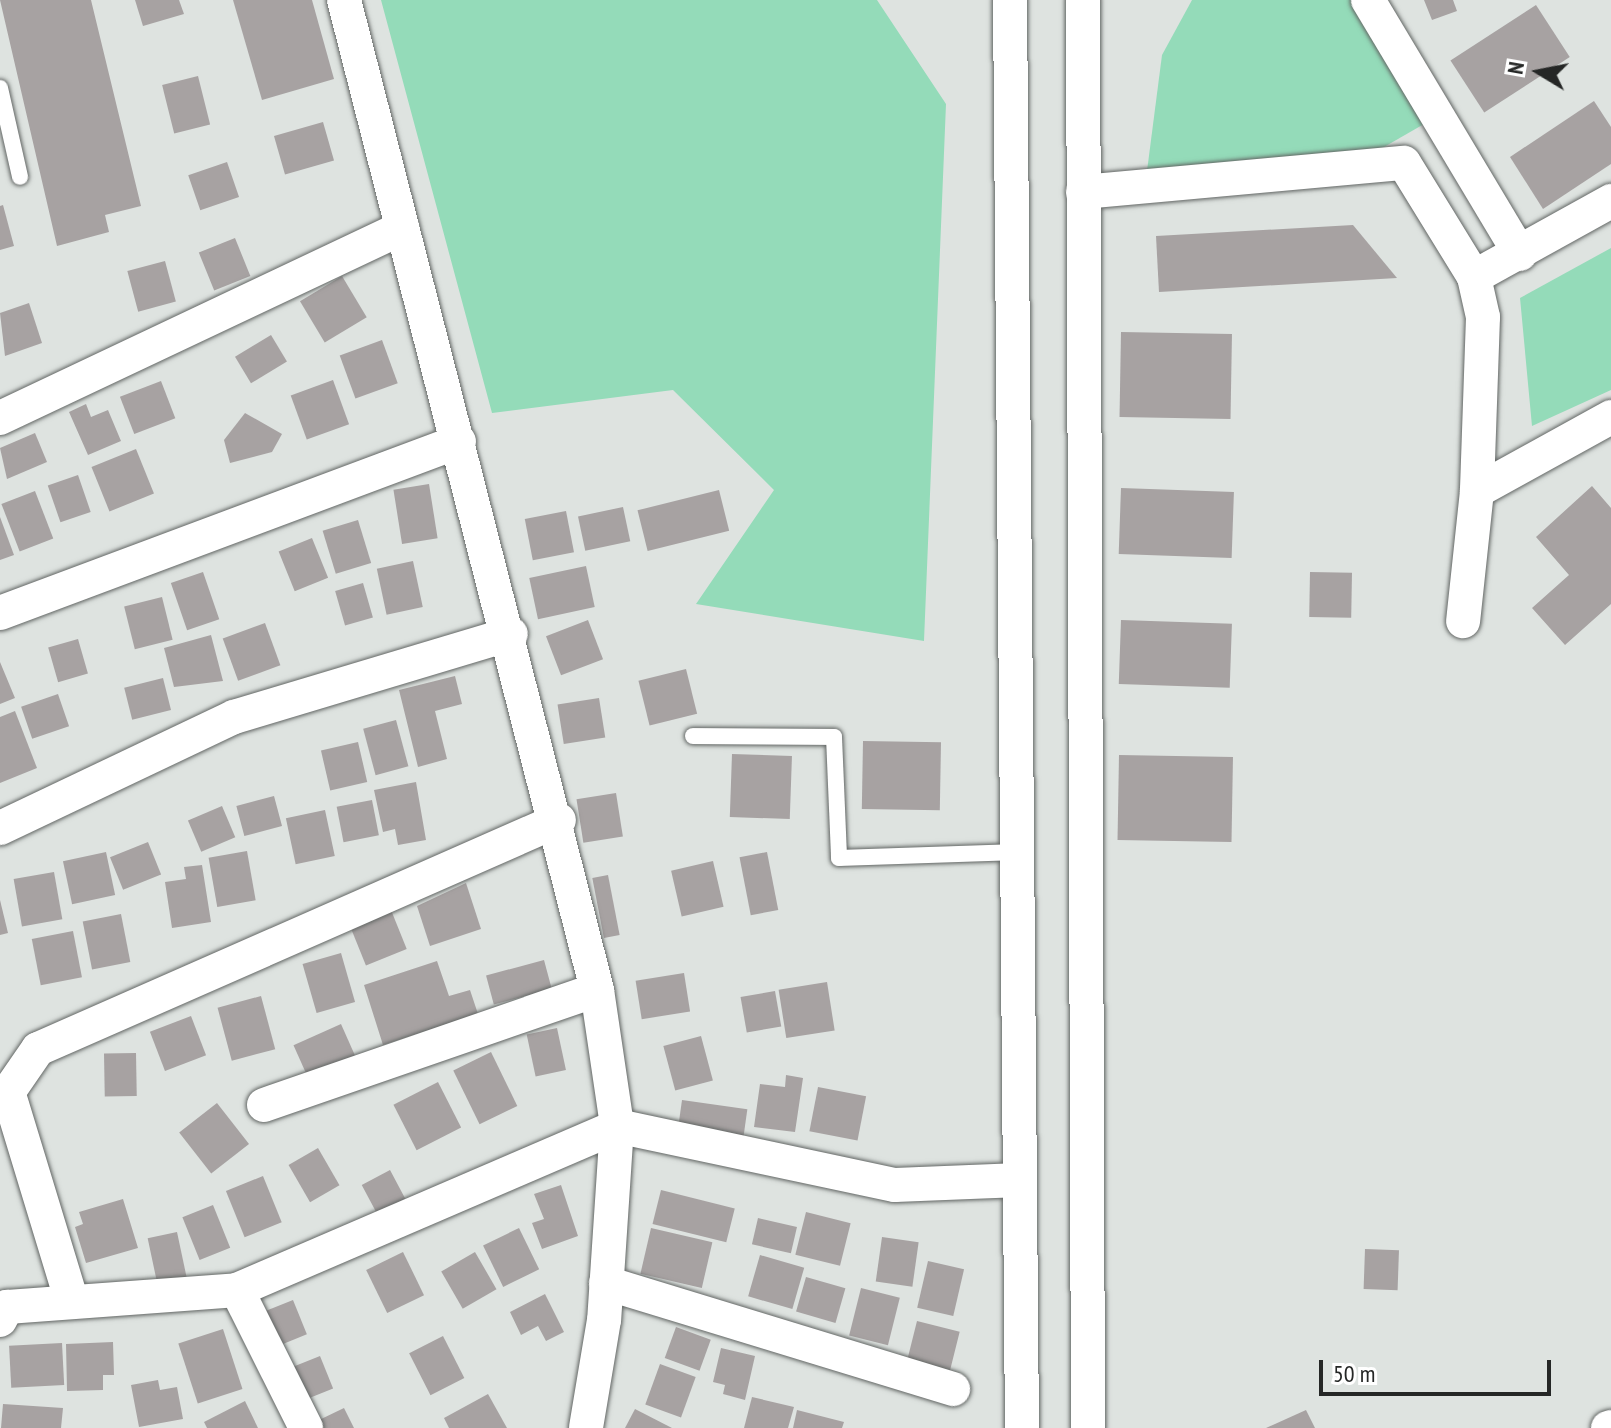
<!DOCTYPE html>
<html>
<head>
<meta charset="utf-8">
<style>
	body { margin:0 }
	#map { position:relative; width:1611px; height:1428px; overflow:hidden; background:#dee3e0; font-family:"PT Sans Narrow",sans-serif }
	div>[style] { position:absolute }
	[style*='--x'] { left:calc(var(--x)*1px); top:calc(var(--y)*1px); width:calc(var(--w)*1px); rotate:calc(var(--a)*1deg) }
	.green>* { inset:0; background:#94dbb9 }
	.building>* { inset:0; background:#a7a2a2; transform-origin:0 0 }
	.roads { filter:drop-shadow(0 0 2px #626664) drop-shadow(0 0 2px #626664) }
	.lane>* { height:16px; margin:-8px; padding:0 8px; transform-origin:8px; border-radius:8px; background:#fff }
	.street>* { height:34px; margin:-17px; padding:0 17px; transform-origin:17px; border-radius:17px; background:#fff }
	span { translate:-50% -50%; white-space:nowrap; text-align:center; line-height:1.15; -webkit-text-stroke:7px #fff; paint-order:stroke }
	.north { position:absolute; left:1499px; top:32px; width:80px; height:80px; -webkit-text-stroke:6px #fff; paint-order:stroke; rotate:280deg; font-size:22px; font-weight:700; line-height:32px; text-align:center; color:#252726 }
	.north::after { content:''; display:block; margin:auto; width:28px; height:36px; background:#252726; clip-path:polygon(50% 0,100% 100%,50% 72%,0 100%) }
	.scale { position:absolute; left:1319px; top:1360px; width:232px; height:36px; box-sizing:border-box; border:4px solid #252726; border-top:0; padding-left:10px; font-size:24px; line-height:28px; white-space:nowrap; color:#252726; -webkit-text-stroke:6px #fff; paint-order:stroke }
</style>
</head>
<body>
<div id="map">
	<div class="green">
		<div style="clip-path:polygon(381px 0,877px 0,946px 104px,924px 641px,696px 604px,774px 490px,673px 390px,492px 413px)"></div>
		<div style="clip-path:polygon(1192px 0,1356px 0,1431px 120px,1358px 162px,1147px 171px,1162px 55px)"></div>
		<div style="clip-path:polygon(1611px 248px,1611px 390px,1532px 426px,1520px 298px)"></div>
	</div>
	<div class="building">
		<div style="clip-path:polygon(0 0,91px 0,141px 206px,105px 215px,109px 232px,57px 246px)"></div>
		<div style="clip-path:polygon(135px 0,179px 0,184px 14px,143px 26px)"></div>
		<div style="clip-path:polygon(233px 0,312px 0,334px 79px,262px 100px)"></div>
		<div style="clip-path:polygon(1424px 0,1453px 0,1457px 11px,1432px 20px)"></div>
		<div style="left:1536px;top:5px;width:62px;height:102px;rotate:57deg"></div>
		<div style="left:198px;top:76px;width:50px;height:37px;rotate:76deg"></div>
		<div style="clip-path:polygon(1594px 101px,1611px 127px,1611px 164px,1543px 209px,1510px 157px)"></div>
		<div style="left:323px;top:122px;width:40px;height:51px;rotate:74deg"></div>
		<div style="left:227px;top:162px;width:37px;height:41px;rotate:71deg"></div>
		<div style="clip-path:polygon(3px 205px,14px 246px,0 250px,0 206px)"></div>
		<div style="clip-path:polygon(1353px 225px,1397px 278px,1159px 292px,1156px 236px)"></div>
		<div style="left:235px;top:238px;width:41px;height:39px;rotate:68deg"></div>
		<div style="left:165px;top:261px;width:42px;height:39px;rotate:75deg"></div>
		<div style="left:342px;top:276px;width:48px;height:49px;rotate:59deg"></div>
		<div style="clip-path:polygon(29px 303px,42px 343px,5px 356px,0 313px)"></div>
		<div style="left:1121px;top:332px;width:111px;height:85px;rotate:1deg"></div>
		<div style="left:271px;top:335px;width:31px;height:42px;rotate:59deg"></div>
		<div style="left:382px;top:340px;width:46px;height:45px;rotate:70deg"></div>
		<div style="left:333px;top:380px;width:47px;height:45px;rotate:70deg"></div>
		<div style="left:161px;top:381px;width:40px;height:44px;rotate:69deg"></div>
		<div style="clip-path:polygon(86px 404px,91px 417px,108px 410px,121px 441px,88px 455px,69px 412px)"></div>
		<div style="clip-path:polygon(245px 413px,282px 434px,272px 452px,230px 463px,224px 440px)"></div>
		<div style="clip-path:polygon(35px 433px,47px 462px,7px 479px,0 448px)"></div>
		<div style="left:136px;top:449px;width:48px;height:48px;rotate:68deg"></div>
		<div style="left:78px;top:475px;width:39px;height:32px;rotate:71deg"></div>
		<div style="left:429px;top:484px;width:55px;height:36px;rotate:81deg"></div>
		<div style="clip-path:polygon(1592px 486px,1611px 508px,1611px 604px,1565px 645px,1532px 608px,1569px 575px,1536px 537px)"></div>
		<div style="left:1121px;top:488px;width:113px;height:66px;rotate:2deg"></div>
		<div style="left:719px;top:490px;width:42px;height:84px;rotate:76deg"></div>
		<div style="left:35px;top:491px;width:51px;height:36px;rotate:69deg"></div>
		<div style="left:623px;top:507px;width:35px;height:46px;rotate:78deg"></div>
		<div style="left:566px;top:511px;width:42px;height:42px;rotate:79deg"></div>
		<div style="clip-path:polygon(0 517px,14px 555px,0 560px)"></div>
		<div style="left:358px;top:520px;width:45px;height:37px;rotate:73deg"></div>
		<div style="left:312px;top:538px;width:43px;height:36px;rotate:68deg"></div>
		<div style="left:413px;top:561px;width:47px;height:37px;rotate:78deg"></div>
		<div style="left:586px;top:566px;width:42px;height:58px;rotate:78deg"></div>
		<div style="left:203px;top:572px;width:50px;height:34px;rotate:71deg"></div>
		<div style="left:1310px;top:572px;width:42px;height:45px;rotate:1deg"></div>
		<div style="left:363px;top:583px;width:36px;height:29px;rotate:74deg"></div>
		<div style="left:162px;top:597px;width:44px;height:39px;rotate:76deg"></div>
		<div style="left:588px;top:620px;width:42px;height:45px;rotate:69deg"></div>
		<div style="left:1121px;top:620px;width:111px;height:64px;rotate:2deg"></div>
		<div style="left:265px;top:623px;width:45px;height:45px;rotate:70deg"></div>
		<div style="clip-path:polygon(211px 635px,223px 681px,174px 687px,164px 648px)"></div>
		<div style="left:78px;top:639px;width:36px;height:31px;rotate:74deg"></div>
		<div style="clip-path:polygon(0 662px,15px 698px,0 704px)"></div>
		<div style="left:686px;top:669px;width:46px;height:49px;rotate:76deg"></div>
		<div style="clip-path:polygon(455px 676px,462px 704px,435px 711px,447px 759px,418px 767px,399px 690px)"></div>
		<div style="left:163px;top:678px;width:33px;height:40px;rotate:76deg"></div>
		<div style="left:58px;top:694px;width:34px;height:39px;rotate:71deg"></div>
		<div style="left:599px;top:698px;width:40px;height:42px;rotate:81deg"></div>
		<div style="clip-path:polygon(15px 711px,37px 768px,0 783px,0 717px)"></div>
		<div style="left:396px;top:720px;width:48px;height:34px;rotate:75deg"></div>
		<div style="left:863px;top:741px;width:78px;height:68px;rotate:1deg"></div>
		<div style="left:358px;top:742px;width:41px;height:38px;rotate:77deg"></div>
		<div style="left:732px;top:754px;width:60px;height:63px;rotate:2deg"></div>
		<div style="left:1119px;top:755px;width:114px;height:85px;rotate:1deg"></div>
		<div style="clip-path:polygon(416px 782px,426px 840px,398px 845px,395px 829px,383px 832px,374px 790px)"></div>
		<div style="left:616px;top:793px;width:44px;height:40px;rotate:81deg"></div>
		<div style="left:274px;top:796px;width:31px;height:39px;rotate:75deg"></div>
		<div style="left:372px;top:800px;width:36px;height:36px;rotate:79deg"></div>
		<div style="left:222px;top:806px;width:34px;height:37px;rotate:67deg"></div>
		<div style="left:325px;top:810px;width:47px;height:40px;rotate:78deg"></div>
		<div style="left:148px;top:842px;width:35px;height:41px;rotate:68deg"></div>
		<div style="left:247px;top:851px;width:50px;height:39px;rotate:80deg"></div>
		<div style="left:106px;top:852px;width:44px;height:44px;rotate:78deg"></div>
		<div style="left:767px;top:852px;width:59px;height:28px;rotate:79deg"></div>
		<div style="left:713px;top:861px;width:47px;height:43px;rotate:77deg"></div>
		<div style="clip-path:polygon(202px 865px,211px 922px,172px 928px,165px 882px,186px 879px,184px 867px)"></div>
		<div style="left:54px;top:872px;width:48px;height:41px;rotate:80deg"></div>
		<div style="left:608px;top:875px;width:61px;height:16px;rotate:79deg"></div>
		<div style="clip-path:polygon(466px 883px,481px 929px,430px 946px,417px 906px)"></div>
		<div style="clip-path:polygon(0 900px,8px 933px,0 935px)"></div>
		<div style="left:391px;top:910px;width:42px;height:44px;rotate:68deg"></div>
		<div style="left:121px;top:914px;width:49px;height:39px;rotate:79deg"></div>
		<div style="left:73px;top:931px;width:47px;height:42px;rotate:79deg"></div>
		<div style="left:341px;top:953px;width:51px;height:40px;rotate:74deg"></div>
		<div style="left:544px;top:960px;width:30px;height:60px;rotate:75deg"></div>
		<div style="clip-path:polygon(437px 961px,449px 996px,470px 990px,478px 1014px,383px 1045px,364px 985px)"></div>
		<div style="left:684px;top:973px;width:39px;height:49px;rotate:81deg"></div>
		<div style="left:827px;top:982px;width:49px;height:49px;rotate:81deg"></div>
		<div style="left:775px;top:991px;width:36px;height:35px;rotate:80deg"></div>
		<div style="left:261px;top:996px;width:55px;height:45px;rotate:75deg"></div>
		<div style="left:191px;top:1016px;width:42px;height:44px;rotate:69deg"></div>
		<div style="left:341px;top:1024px;width:36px;height:52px;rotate:66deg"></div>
		<div style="left:557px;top:1028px;width:43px;height:31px;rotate:78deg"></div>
		<div style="left:701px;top:1036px;width:46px;height:39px;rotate:75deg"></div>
		<div style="left:491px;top:1052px;width:60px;height:42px;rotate:64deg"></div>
		<div style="left:136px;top:1053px;width:43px;height:32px;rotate:89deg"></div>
		<div style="clip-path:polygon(786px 1075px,803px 1078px,795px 1132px,754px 1127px,760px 1084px,785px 1087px)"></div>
		<div style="left:438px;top:1082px;width:51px;height:50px;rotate:63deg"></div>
		<div style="left:818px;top:1087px;width:49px;height:45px;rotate:11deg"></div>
		<div style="left:682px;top:1100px;width:66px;height:36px;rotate:8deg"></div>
		<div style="left:217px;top:1103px;width:52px;height:48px;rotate:52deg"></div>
		<div style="left:318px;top:1148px;width:43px;height:34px;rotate:60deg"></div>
		<div style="left:390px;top:1170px;width:34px;height:32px;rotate:62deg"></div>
		<div style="left:263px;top:1176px;width:50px;height:40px;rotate:68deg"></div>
		<div style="clip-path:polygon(561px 1185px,578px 1236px,542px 1249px,532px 1223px,544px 1219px,534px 1194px)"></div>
		<div style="left:661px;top:1190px;width:76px;height:35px;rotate:14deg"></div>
		<div style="clip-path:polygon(123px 1199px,138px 1248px,86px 1263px,75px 1227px,83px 1224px,79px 1212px)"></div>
		<div style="left:213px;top:1205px;width:46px;height:33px;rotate:68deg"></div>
		<div style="left:806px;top:1212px;width:46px;height:44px;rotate:14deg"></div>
		<div style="left:758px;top:1218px;width:40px;height:27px;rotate:13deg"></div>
		<div style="left:519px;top:1228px;width:46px;height:40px;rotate:64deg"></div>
		<div style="left:651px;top:1228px;width:63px;height:47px;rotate:13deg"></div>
		<div style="left:177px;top:1232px;width:49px;height:30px;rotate:78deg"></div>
		<div style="left:882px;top:1237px;width:37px;height:45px;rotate:8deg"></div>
		<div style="left:1365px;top:1249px;width:34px;height:40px;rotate:2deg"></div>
		<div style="left:403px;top:1252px;width:48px;height:41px;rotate:64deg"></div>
		<div style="left:475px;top:1252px;width:43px;height:39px;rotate:60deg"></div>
		<div style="left:760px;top:1255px;width:46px;height:43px;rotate:16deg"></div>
		<div style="left:928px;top:1261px;width:37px;height:48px;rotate:13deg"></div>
		<div style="left:806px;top:1277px;width:41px;height:36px;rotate:16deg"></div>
		<div style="left:861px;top:1288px;width:40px;height:49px;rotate:14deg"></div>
		<div style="clip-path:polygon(545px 1294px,564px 1332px,546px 1341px,538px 1326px,521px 1335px,510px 1312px)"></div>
		<div style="left:293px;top:1300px;width:37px;height:33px;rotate:68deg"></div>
		<div style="left:917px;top:1321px;width:44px;height:44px;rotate:14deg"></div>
		<div style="left:676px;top:1327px;width:37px;height:33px;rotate:20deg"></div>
		<div style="left:223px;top:1329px;width:63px;height:47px;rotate:72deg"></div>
		<div style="left:443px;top:1336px;width:47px;height:38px;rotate:63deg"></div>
		<div style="clip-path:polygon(113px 1342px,114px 1375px,103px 1375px,103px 1390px,67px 1391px,66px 1344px)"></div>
		<div style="left:62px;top:1343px;width:42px;height:53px;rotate:87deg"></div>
		<div style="clip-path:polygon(721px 1348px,755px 1356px,745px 1400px,723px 1394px,725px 1385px,713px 1382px)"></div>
		<div style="left:320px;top:1356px;width:35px;height:31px;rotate:68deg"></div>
		<div style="left:660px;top:1364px;width:38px;height:43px;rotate:20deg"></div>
		<div style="clip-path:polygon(158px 1380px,160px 1390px,177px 1387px,183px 1419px,139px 1427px,131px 1385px)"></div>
		<div style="clip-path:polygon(488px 1394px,507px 1428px,449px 1428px,444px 1418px)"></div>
		<div style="clip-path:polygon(752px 1397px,794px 1407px,788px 1428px,744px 1428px)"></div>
		<div style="clip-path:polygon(245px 1401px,258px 1428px,207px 1428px,204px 1422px)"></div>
		<div style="clip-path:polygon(3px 1404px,63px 1408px,61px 1428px,1px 1428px)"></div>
		<div style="clip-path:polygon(344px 1408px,354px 1428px,320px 1428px,317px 1421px)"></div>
		<div style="clip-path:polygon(635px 1409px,672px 1428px,625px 1428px)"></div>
		<div style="clip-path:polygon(797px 1410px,844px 1422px,842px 1428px,793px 1428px)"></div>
		<div style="clip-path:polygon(1306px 1410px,1315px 1428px,1266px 1428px)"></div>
	</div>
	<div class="roads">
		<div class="lane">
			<div style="--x:0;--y:88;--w:91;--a:77.3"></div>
			<div style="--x:693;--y:736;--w:141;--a:0.4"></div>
			<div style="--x:834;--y:737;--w:121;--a:87.6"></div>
			<div style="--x:839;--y:858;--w:179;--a:-1.9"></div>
		</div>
		<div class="street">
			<div style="--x:344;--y:0;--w:1022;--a:75.66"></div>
			<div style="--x:597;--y:990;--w:137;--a:81.6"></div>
			<div style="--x:617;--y:1126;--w:194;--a:93.8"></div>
			<div style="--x:604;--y:1320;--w:109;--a:99.5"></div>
			<div style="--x:1010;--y:0;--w:1428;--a:89.52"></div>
			<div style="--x:1083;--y:0;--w:1428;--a:89.8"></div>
			<div style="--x:1368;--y:0;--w:296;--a:59.1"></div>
			<div style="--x:1083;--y:192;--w:322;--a:-5.2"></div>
			<div style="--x:1404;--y:163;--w:134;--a:58.4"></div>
			<div style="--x:1474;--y:277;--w:41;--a:77.3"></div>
			<div style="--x:1483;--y:317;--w:174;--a:92"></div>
			<div style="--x:1477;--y:491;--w:131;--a:96.1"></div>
			<div style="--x:1474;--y:277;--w:157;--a:-29"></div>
			<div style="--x:0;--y:418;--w:445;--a:-25.3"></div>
			<div style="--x:1477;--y:491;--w:153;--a:-28.9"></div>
			<div style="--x:0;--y:613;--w:490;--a:-20.5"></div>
			<div style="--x:0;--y:828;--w:259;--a:-25.4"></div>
			<div style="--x:234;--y:717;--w:289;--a:-16.7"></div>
			<div style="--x:10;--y:1098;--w:213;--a:73.1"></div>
			<div style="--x:0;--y:1104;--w:67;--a:-55.4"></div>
			<div style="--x:38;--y:1049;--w:569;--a:-23.73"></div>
			<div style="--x:264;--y:1105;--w:352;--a:-19.1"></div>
			<div style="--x:606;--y:1283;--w:363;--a:17"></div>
			<div style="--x:237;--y:1290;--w:154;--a:63.4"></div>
			<div style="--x:0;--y:1320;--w:15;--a:-62"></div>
			<div style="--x:7;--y:1307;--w:231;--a:-4.2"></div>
			<div style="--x:237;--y:1290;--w:414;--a:-23.3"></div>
			<div style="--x:617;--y:1126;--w:284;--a:12"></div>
			<div style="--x:895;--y:1185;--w:125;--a:-2.3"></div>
			<div style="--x:1608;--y:1428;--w:3;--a:-18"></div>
		</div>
	</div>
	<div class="north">N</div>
	<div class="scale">50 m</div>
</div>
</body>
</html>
